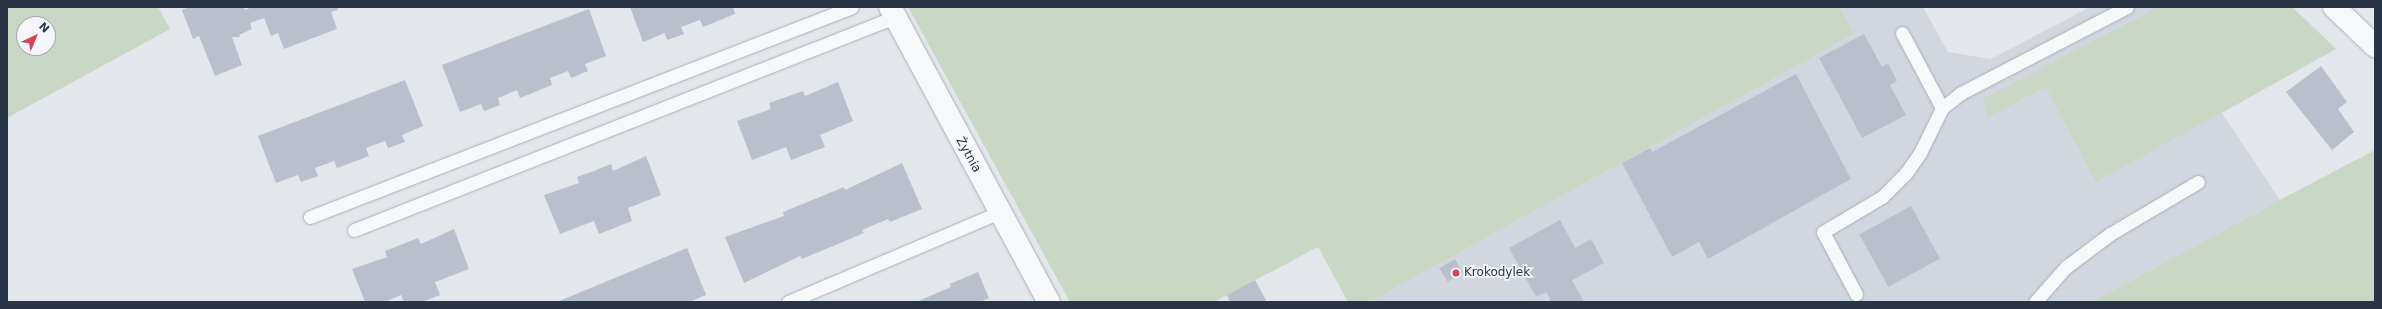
<!DOCTYPE html>
<html>
<head>
<meta charset="utf-8">
<style>
	body { margin:0 }
	#map { position:relative; width:2382px; height:309px; overflow:hidden; background:#e3e7ec; font-family:"DejaVu Sans",sans-serif }
	div>[style] { position:absolute }
	[style*='--x'] { left:calc(var(--x)*1px); top:calc(var(--y)*1px); width:calc(var(--w)*1px); rotate:calc(var(--a)*1deg) }
	.built>* { inset:0; background:#d1d6df }
	.green>* { inset:0; background:#c9d7c4 }
	.building>* { inset:0; background:#bac0cb; transform-origin:0 0 }
	.roads { filter:drop-shadow(0 0 1px #a7aeb7) drop-shadow(0 0 1px #a7aeb7) }
	.service>* { height:13px; margin:-6.5px; padding:0 6.5px; transform-origin:6.5px; border-radius:6.5px; background:#f7f8fa }
	.minor>* { height:22px; margin:-11px; padding:0 11px; transform-origin:11px; border-radius:11px; background:#f7f8fa }
	.dots>* { width:11px; height:11px; translate:-50% -50%; box-sizing:border-box; border:2px solid #f4f6f9; border-radius:50% }
	span { translate:-50% -50%; white-space:nowrap; text-align:center; line-height:1.15; -webkit-text-stroke:3.5px #f4f6f9; paint-order:stroke }
	.street-label { font-size:12px; color:#293446 }
	.poi-label { font-size:12px; color:#293446 }
	.left { translate:0 -50%; text-align:left }
	.frame { position:absolute; inset:0; border:8px solid #293446; pointer-events:none }
	.north { position:absolute; left:16px; top:16px; width:40px; height:40px; box-sizing:border-box; background:#f4f6f9; border:1px solid #a3a8b1; border-radius:50%; rotate:44deg; font-size:11px; font-weight:700; line-height:16px; text-align:center; color:#293446 }
	.north::after { content:''; display:block; margin:auto; width:14px; height:18px; background:#d94157; clip-path:polygon(50% 0,100% 100%,50% 72%,0 100%) }
</style>
</head>
<body>
<div id="map">
	<div class="built">
		<div style="clip-path:polygon(1840px 7px,1923px 7px,1948px 52px,1991px 59px,2090px 7px,2292px 7px,2336px 49px,2222px 113px,2280px 200px,2092px 302px,1370px 302px,1854px 34px)"></div>
	</div>
	<div class="green">
		<div style="clip-path:polygon(evenodd,7px 7px,158px 7px,170px 29px,7px 118px,7px 7px,24px 24px,48px 24px,48px 48px,24px 48px,24px 24px)"></div>
		<div style="clip-path:polygon(908px 7px,1840px 7px,1854px 34px,1370px 302px,1348px 302px,1318px 247px,1214px 302px,1070px 302px)"></div>
		<div style="clip-path:polygon(2159px 7px,2292px 7px,2336px 49px,2096px 182px,2046px 87px,1988px 117px,1983px 99px)"></div>
		<div style="clip-path:polygon(2375px 150px,2375px 302px,2092px 302px,2280px 200px)"></div>
	</div>
	<div class="building">
		<div style="clip-path:polygon(189px 7px,244px 7px,245px 10px,252px 7px,337px 7px,338px 10px,331px 12px,337px 29px,284px 49px,278px 33px,271px 36px,264px 18px,250px 23px,252px 29px,239px 35px,240px 37px,232px 37px,242px 65px,215px 76px,199px 36px,193px 39px,182px 10px)"></div>
		<div style="clip-path:polygon(630px 7px,733px 7px,735px 14px,703px 27px,700px 20px,681px 27px,684px 34px,667px 40px,665px 33px,643px 42px)"></div>
		<div style="clip-path:polygon(589px 9px,606px 56px,585px 64px,588px 71px,571px 78px,568px 71px,550px 78px,552px 85px,520px 98px,517px 90px,498px 98px,500px 105px,484px 111px,481px 104px,460px 112px,442px 65px)"></div>
		<div style="clip-path:polygon(1864px 34px,1882px 67px,1888px 63px,1897px 81px,1890px 85px,1906px 115px,1862px 138px,1819px 58px)"></div>
		<div style="clip-path:polygon(2321px 66px,2347px 102px,2338px 109px,2354px 132px,2332px 150px,2286px 92px)"></div>
		<div style="clip-path:polygon(1796px 74px,1851px 179px,1708px 259px,1699px 242px,1672px 257px,1622px 163px,1650px 148px,1652px 152px)"></div>
		<div style="clip-path:polygon(405px 80px,423px 126px,402px 135px,405px 142px,388px 148px,385px 141px,366px 148px,369px 156px,337px 168px,334px 161px,315px 168px,318px 176px,301px 182px,298px 175px,276px 183px,258px 136px)"></div>
		<div style="clip-path:polygon(838px 82px,853px 121px,820px 135px,825px 147px,791px 160px,786px 147px,752px 160px,737px 121px,771px 109px,769px 103px,803px 91px,805px 96px)"></div>
		<div style="clip-path:polygon(646px 156px,661px 195px,628px 208px,632px 221px,599px 234px,594px 221px,560px 234px,544px 195px,579px 183px,577px 177px,594px 171px,611px 164px,613px 171px)"></div>
		<div style="clip-path:polygon(902px 163px,922px 209px,890px 222px,888px 219px,862px 230px,864px 233px,802px 259px,800px 256px,744px 283px,725px 237px,784px 216px,783px 212px,844px 187px,845px 190px)"></div>
		<div style="left:1911px;top:206px;width:60px;height:59px;rotate:61deg"></div>
		<div style="clip-path:polygon(1560px 220px,1575px 248px,1591px 239px,1604px 263px,1572px 280px,1584px 302px,1549px 302px,1550px 298px,1546px 292px,1536px 297px,1509px 248px)"></div>
		<div style="clip-path:polygon(454px 229px,469px 269px,435px 282px,440px 295px,422px 302px,404px 302px,401px 295px,384px 302px,365px 302px,352px 269px,387px 257px,385px 251px,418px 238px,421px 244px)"></div>
		<div style="clip-path:polygon(687px 248px,706px 295px,689px 302px,557px 302px)"></div>
		<div style="left:1455px;top:259px;width:16px;height:18px;rotate:60deg"></div>
		<div style="clip-path:polygon(978px 272px,989px 298px,980px 302px,916px 302px,951px 287px,950px 284px)"></div>
		<div style="clip-path:polygon(1255px 280px,1267px 302px,1230px 302px,1227px 295px)"></div>
	</div>
	<div class="roads">
		<div class="service">
			<div style="--x:1902;--y:33;--w:85;--a:61.9"></div>
			<div style="--x:310;--y:217;--w:581;--a:-21.18"></div>
			<div style="--x:354;--y:230;--w:581;--a:-21.49"></div>
			<div style="--x:1856;--y:294;--w:70;--a:-118"></div>
			<div style="--x:1823;--y:232;--w:69;--a:-30.7"></div>
			<div style="--x:1882;--y:197;--w:34;--a:-45"></div>
			<div style="--x:1906;--y:173;--w:24;--a:-55"></div>
			<div style="--x:1920;--y:153;--w:50;--a:-63.9"></div>
			<div style="--x:1942;--y:108;--w:24;--a:-38"></div>
			<div style="--x:1961;--y:93;--w:187;--a:-27.4"></div>
			<div style="--x:788;--y:302;--w:230;--a:-23"></div>
			<div style="--x:2035;--y:302;--w:47;--a:-48.5"></div>
			<div style="--x:2066;--y:267;--w:55;--a:-36.9"></div>
			<div style="--x:2110;--y:234;--w:102;--a:-30.6"></div>
		</div>
		<div class="minor">
			<div style="--x:890;--y:7;--w:335;--a:61.7"></div>
			<div style="--x:2334;--y:7;--w:57;--a:43.6"></div>
		</div>
	</div>
	<div class="dots">
		<div style="left:1456px;top:273px;background:#d94157"></div>
	</div>
	<div class="street-label">
		<span style="left:968px;top:155px;rotate:61deg">Żytnia</span>
	</div>
	<div class="poi-label">
		<span class="left" style="left:1464px;top:273px">Krokodylek</span>
	</div>
	<div class="frame"></div>
	<div class="north">N</div>
</div>
</body>
</html>
